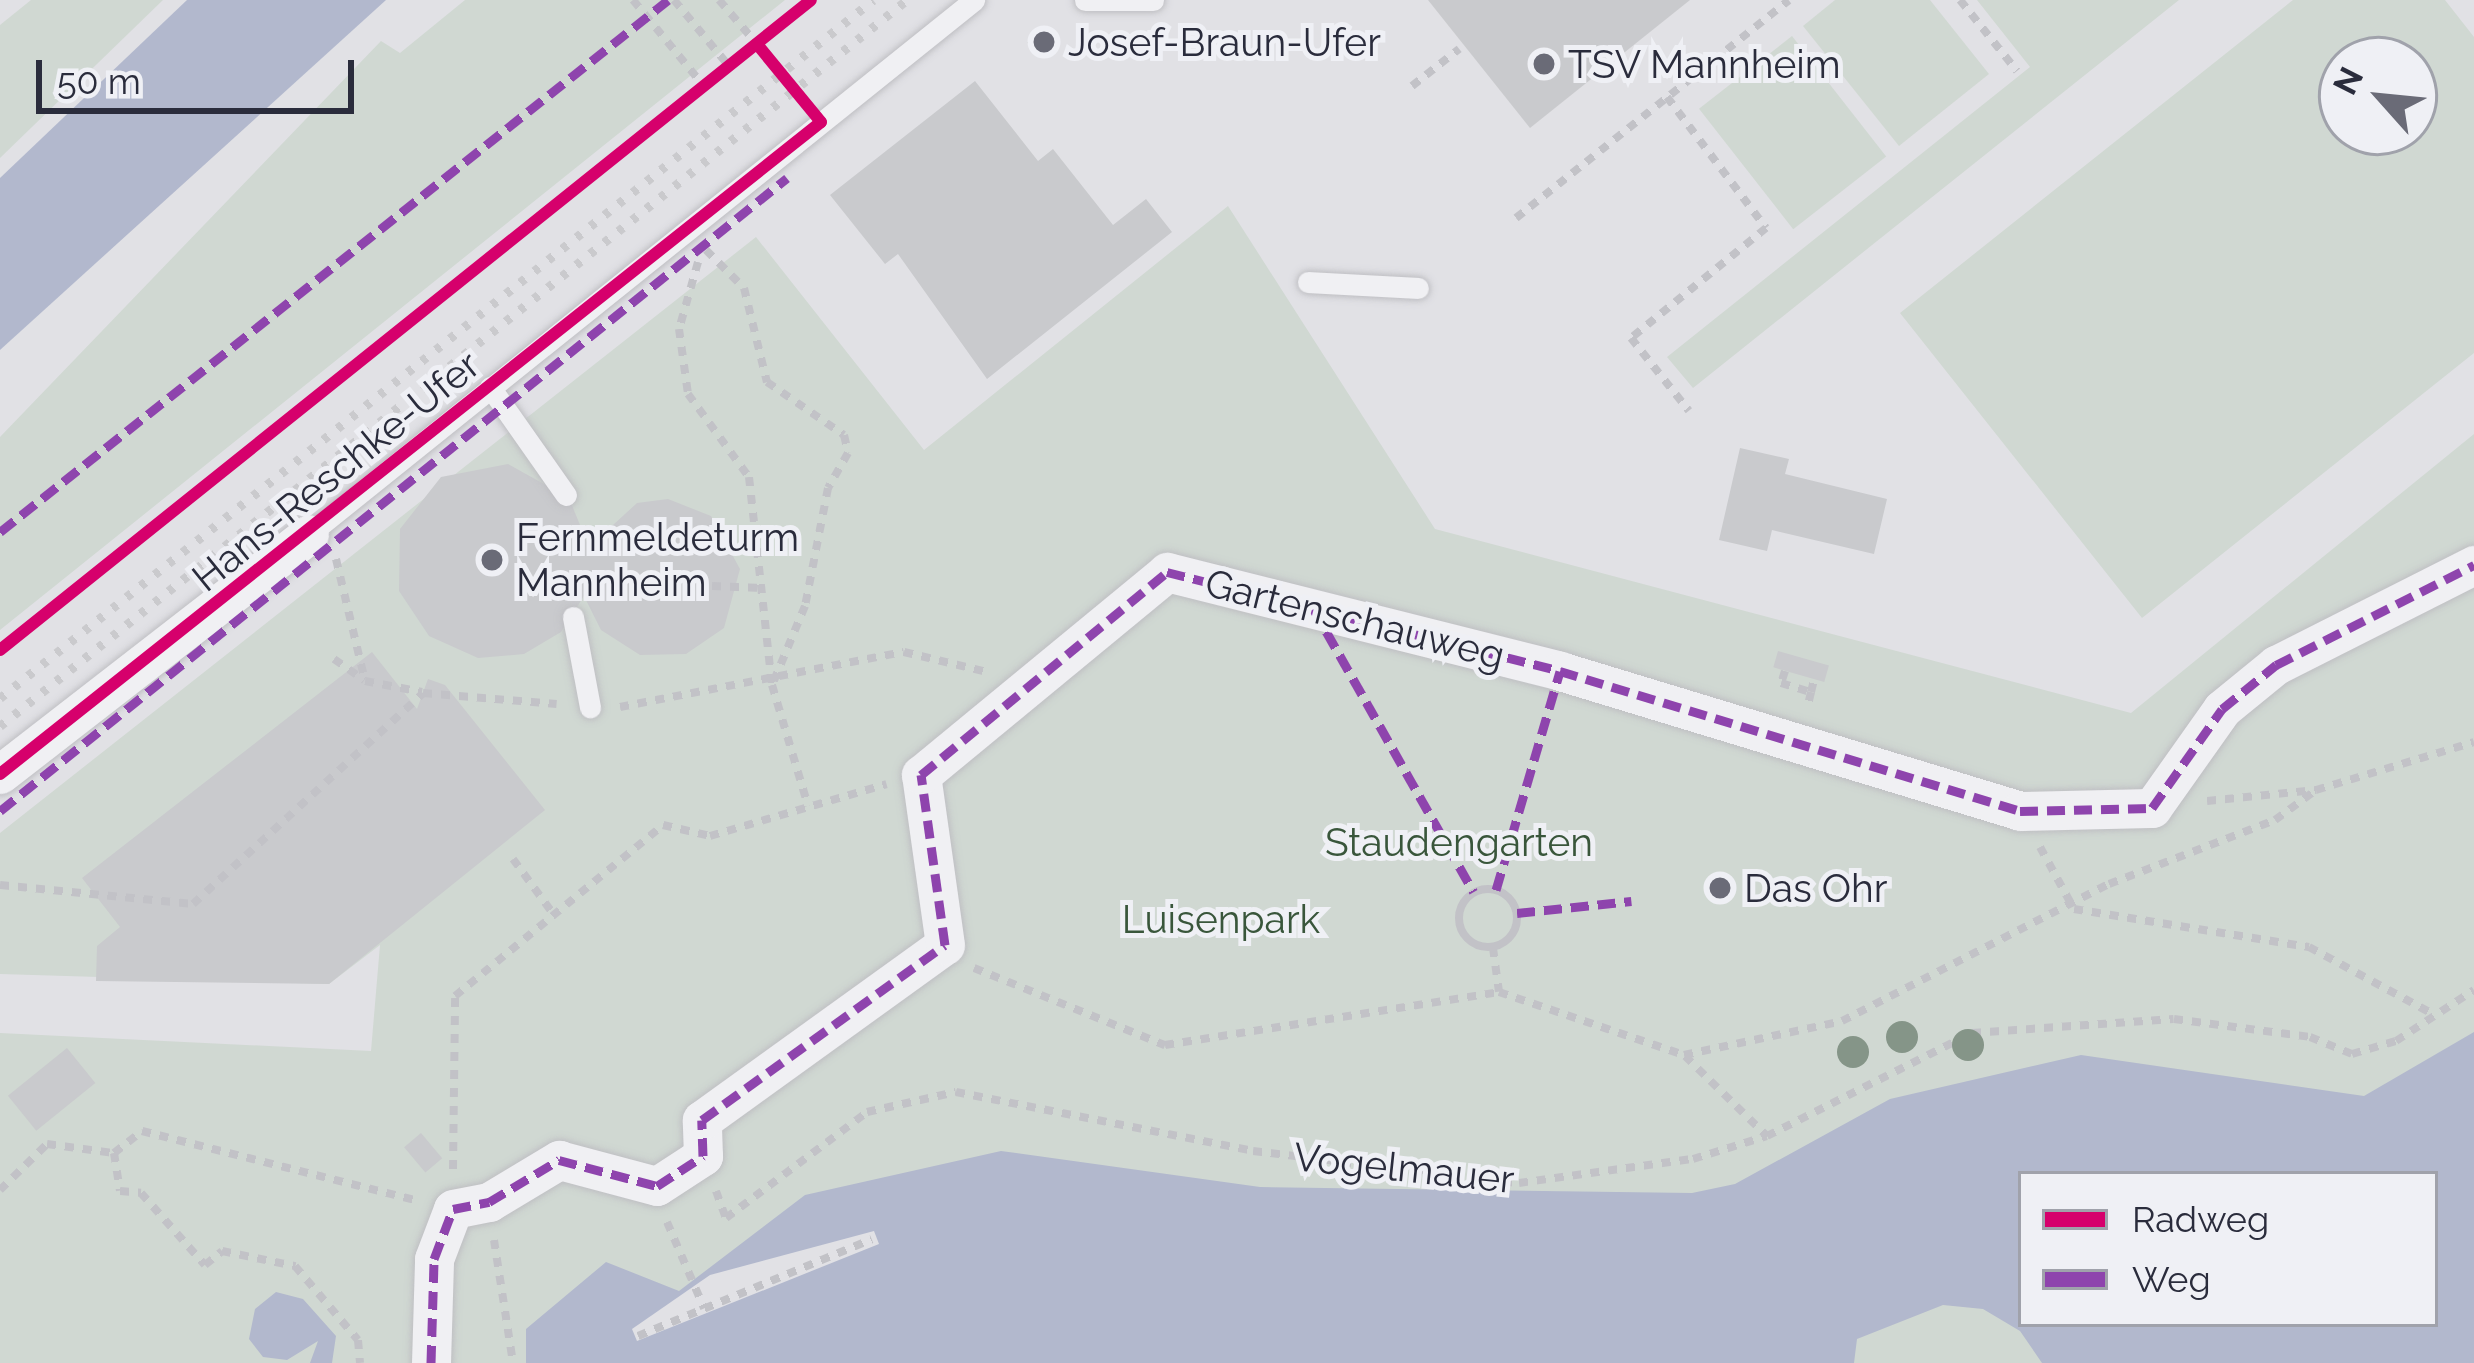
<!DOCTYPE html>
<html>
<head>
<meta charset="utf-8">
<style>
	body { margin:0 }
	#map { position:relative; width:2474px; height:1363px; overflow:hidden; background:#e1e1e5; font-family:Raleway,sans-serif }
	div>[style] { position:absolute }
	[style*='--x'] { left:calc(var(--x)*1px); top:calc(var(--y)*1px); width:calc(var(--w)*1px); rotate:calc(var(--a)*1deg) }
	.green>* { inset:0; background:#d0d8d2; transform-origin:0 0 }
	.water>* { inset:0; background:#b2b8cd }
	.pier>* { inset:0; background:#e1e1e5 }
	.building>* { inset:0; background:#c9cacd; transform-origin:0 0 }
	.path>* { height:8px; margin-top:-4px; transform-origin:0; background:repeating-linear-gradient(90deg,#c2c2c7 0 9px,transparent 0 18px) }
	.path>.ring { margin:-4px; padding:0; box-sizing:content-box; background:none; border:8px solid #c2c2c7; border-radius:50% }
	.roads { filter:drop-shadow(0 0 3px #bfbfc3) drop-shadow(0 0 3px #bfbfc3) }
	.lane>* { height:21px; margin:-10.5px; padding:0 10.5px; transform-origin:10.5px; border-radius:10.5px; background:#f0f0f3 }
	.street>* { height:39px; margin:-19.5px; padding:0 19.5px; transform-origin:19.5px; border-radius:19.5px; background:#f0f0f3 }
	.rail>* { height:9px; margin-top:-4.5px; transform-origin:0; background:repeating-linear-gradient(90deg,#cacacd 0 6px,transparent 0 18px) }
	.quiet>* { height:9px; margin-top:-4.5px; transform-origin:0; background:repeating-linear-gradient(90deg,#8e44ad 0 18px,transparent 0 27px) }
	.cycleway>* { height:12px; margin:-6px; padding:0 6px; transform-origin:6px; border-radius:6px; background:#d6006c }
	.trees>* { width:32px; height:32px; margin:-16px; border-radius:50%; background:#859588 }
	.dots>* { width:33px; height:33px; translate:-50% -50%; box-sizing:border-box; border:6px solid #eff0f5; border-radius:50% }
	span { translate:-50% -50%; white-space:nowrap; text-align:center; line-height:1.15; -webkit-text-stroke:10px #eff0f5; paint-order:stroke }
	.poi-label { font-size:39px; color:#2a2c3c }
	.left { translate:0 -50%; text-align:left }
	.street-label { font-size:39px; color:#2a2c3c }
	.park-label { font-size:39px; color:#39563b }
	.legend { position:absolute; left:2018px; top:1171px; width:420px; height:156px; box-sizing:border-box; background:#eff0f5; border:3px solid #a0a2ab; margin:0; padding:15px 21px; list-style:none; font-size:36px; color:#2a2c3c }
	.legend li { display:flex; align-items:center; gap:24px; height:60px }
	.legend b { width:60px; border:3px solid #a0a2ab }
	.north { position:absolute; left:2318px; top:36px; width:120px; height:120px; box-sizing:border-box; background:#eff0f5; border:3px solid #a0a2ab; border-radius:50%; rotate:297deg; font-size:33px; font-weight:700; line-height:48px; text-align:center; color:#2a2c3c }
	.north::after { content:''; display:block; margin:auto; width:42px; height:54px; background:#6a6b77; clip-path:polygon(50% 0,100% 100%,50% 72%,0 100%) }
	.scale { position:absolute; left:36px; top:60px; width:318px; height:54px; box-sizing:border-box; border:6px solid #2a2c3c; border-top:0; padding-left:15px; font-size:36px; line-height:42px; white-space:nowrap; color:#2a2c3c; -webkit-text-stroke:9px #eff0f5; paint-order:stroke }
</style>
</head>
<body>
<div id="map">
	<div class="green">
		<div style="clip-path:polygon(31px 0,163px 0,0 158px,0 25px)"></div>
		<div style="clip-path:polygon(465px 0,785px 0,0 630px,0 437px,381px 41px,400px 53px)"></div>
		<div style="clip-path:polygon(1835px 0,1930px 0,1989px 74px,1899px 146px,1803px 26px)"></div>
		<div style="clip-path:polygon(1977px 0,2179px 0,1693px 388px,1667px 357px,2030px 67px)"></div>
		<div style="clip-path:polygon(evenodd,2293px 0,2445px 0,2474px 37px,2474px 353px,2142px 618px,1900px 313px,2293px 0,2342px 60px,2414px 60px,2414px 132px,2342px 132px,2342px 60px)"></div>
		<div style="left:1792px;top:36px;width:153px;height:118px;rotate:52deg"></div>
		<div style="clip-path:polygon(evenodd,1228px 206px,1435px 529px,2131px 713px,2474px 434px,2474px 1363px,0 1363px,0 1033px,371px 1051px,380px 945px,329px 984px,0 974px,0 833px,756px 237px,924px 450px,1228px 206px,2021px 1174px,2435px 1174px,2435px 1324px,2021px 1324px,2021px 1174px)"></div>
	</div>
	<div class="water">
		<div style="clip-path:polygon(187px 0,386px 0,0 350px,0 178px)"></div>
		<div style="clip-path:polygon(evenodd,2474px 1032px,2474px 1363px,2042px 1363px,2020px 1331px,1983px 1309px,1943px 1305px,1857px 1339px,1854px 1363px,526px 1363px,526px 1329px,606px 1262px,679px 1291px,805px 1195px,1001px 1151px,1260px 1187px,1692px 1193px,1735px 1184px,1890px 1099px,2081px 1055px,2364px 1096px,2474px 1032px,2021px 1174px,2435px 1174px,2435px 1324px,2021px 1324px,2021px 1174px)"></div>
		<div style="clip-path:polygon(276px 1292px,303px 1299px,336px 1336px,332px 1363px,310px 1363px,318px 1341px,287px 1360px,263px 1357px,249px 1339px,255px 1309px)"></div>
	</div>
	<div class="pier">
		<div style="clip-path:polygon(874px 1231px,879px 1244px,637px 1341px,632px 1329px,710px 1275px)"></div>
	</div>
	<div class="building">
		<div style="clip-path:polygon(1428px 0,1690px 0,1530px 128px)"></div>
		<div style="left:1046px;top:26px;width:21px;height:25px;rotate:49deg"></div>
		<div style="clip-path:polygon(975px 81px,1038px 161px,1053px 149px,1113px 225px,1146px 199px,1172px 232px,987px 379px,898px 254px,885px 264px,830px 195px)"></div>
		<div style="clip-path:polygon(1740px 448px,1789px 459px,1785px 474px,1887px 499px,1874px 554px,1772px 530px,1767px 551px,1719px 540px)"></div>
		<div style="clip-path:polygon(508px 464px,569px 498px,589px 547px,637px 503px,668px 499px,711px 516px,740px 569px,724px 628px,686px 654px,640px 655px,601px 630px,584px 596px,561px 632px,524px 654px,478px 658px,429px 636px,399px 591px,400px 529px,441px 477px)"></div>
		<div style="left:1778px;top:651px;width:53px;height:17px;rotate:16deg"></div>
		<div style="clip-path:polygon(372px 652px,417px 709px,428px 679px,445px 685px,545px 810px,329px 984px,96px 981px,97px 946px,120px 927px,82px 878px)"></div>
		<div style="left:67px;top:1048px;width:45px;height:76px;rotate:51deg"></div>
		<div style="left:421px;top:1133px;width:33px;height:22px;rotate:50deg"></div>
	</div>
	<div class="path">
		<div style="--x:633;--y:0;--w:112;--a:50.5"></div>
		<div style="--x:674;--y:0;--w:86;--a:50.2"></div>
		<div style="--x:719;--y:0;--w:58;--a:49.2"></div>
		<div style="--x:1960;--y:0;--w:91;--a:51.2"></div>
		<div style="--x:1412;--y:86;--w:60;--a:-38.2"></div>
		<div style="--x:1667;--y:97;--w:164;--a:52.9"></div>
		<div style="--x:1766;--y:228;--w:174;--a:140.8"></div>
		<div style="--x:1631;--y:338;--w:93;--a:51.5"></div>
		<div style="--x:1516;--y:218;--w:349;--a:-38.6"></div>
		<div style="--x:706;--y:250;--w:54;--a:45"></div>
		<div style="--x:744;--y:288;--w:97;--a:76.3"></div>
		<div style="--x:767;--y:382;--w:93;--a:34.5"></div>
		<div style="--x:844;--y:435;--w:18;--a:77"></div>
		<div style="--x:848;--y:453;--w:40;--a:119.7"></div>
		<div style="--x:828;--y:488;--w:120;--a:101"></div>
		<div style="--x:805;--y:606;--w:83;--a:112.6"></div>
		<div style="--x:698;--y:262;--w:70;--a:105.8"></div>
		<div style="--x:679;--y:329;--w:66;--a:82.1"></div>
		<div style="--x:688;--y:394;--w:103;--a:53.7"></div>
		<div style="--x:749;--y:477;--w:209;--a:83.7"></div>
		<div style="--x:772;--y:685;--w:126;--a:73.4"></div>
		<div style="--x:336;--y:559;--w:125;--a:76.6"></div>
		<div style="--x:365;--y:681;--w:58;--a:10.9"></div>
		<div style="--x:712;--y:586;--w:50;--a:2.3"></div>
		<div style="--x:334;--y:659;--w:37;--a:35"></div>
		<div style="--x:1785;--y:671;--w:13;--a:108"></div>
		<div style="--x:1781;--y:683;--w:31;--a:17"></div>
		<div style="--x:1811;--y:692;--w:13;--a:103"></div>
		<div style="--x:1811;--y:692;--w:12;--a:-76"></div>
		<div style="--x:620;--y:707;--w:289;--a:-11"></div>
		<div style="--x:904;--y:652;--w:85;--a:13.5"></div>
		<div style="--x:2207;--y:801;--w:110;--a:-5.8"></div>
		<div style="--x:2316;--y:790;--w:165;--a:-16.9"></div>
		<div style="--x:2040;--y:847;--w:71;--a:61.3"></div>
		<div style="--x:2074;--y:909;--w:238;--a:9.2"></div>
		<div style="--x:2309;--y:947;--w:139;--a:28.4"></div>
		<div style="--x:513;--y:859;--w:69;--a:53.8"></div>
		<div style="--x:0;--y:885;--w:194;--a:5.6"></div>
		<div style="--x:193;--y:904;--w:312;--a:-42.5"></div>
		<div style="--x:423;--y:693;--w:134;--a:4.7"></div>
		<div class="ring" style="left:1459px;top:889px;width:50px;height:50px"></div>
		<div style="--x:1493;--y:948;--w:44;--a:82.2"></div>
		<div style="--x:974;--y:968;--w:206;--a:22"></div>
		<div style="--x:1165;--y:1045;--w:338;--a:-9"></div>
		<div style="--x:1499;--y:992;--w:195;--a:18.8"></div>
		<div style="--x:1684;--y:1055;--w:162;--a:-12.1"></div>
		<div style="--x:1842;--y:1021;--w:300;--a:-27.2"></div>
		<div style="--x:2109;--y:884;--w:178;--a:-21.1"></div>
		<div style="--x:2275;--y:820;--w:51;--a:-36.2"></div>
		<div style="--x:1685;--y:1056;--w:115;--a:44.3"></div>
		<div style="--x:114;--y:1153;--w:38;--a:81"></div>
		<div style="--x:120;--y:1191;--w:21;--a:5"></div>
		<div style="--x:141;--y:1193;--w:96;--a:48.4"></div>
		<div style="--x:205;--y:1265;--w:22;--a:-39"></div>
		<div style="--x:222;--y:1251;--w:75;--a:11.6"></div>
		<div style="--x:295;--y:1266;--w:97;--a:49.6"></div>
		<div style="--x:358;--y:1340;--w:23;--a:85"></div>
		<div style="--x:453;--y:1169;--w:173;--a:-89.3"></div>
		<div style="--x:455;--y:996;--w:269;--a:-39.4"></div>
		<div style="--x:663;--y:825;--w:48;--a:13.2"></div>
		<div style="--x:710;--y:836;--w:184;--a:-16.4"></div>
		<div style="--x:0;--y:1190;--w:66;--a:-44.4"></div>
		<div style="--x:47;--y:1144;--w:68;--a:7.7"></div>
		<div style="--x:114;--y:1153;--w:36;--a:-38"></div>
		<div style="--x:142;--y:1131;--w:286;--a:14.2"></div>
		<div style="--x:716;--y:1191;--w:29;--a:70"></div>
		<div style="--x:726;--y:1218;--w:176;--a:-36.9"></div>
		<div style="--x:867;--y:1112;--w:91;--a:-12.7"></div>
		<div style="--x:956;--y:1092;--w:303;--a:11.2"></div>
		<div style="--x:1253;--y:1151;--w:268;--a:6.9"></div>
		<div style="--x:1519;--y:1183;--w:176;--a:-7.9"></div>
		<div style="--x:1693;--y:1159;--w:77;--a:-17.3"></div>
		<div style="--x:1767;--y:1136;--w:229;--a:-26.7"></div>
		<div style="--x:1972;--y:1033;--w:202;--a:-4"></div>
		<div style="--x:2174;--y:1019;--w:137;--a:7.5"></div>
		<div style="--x:2310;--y:1037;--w:45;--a:22"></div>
		<div style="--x:2352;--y:1054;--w:46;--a:-16.5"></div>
		<div style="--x:2396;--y:1041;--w:93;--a:-33.2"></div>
		<div style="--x:667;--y:1222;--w:94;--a:66.7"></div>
		<div style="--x:494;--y:1240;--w:124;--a:81.2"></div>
		<div style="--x:638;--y:1336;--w:253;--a:-22.5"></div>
	</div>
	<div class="roads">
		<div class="lane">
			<div style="--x:1085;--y:0;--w:68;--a:0"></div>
			<div style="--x:1308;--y:282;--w:110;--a:3.1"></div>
			<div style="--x:490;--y:387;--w:132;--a:54.9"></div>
			<div style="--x:309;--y:534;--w:853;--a:-38.76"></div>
			<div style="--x:573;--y:617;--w:92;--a:79.3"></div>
		</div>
		<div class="street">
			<div style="--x:0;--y:774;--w:391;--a:-37.8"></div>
			<div style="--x:431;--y:1363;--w:104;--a:-88.3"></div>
			<div style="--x:434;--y:1259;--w:53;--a:-69.2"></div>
			<div style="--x:453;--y:1209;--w:37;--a:-11"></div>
			<div style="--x:489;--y:1202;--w:82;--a:-31"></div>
			<div style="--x:559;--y:1160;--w:101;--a:14.9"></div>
			<div style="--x:657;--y:1186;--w:55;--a:-33.1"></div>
			<div style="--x:703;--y:1156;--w:36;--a:-92"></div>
			<div style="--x:702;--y:1120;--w:299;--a:-35.8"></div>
			<div style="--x:945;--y:945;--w:172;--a:-98"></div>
			<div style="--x:921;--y:775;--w:319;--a:-39.5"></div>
			<div style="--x:1167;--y:572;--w:405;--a:14.1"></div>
			<div style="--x:1560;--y:671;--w:481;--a:16.9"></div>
			<div style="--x:2020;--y:811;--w:132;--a:-1.3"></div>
			<div style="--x:2152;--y:808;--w:121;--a:-54.7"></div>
			<div style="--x:2222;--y:709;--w:70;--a:-39.2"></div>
			<div style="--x:2276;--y:665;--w:222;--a:-26.8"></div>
		</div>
	</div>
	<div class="rail">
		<div style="--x:0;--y:698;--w:1118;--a:-38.64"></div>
		<div style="--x:0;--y:726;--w:1162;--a:-38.68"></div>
	</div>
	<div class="quiet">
		<div style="--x:0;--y:532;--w:854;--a:-38.53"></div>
		<div style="--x:1313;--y:608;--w:326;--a:60.5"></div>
		<div style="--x:0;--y:811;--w:1010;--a:-38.81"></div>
		<div style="--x:1496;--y:890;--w:228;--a:-73.7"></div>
		<div style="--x:1517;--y:913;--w:115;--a:-6"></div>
		<div style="--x:431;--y:1363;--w:104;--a:-88.3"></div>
		<div style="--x:434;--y:1259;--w:53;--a:-69.2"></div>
		<div style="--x:453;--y:1209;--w:37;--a:-11"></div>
		<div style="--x:489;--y:1202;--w:82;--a:-31"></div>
		<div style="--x:559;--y:1160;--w:101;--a:14.9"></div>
		<div style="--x:657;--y:1186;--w:55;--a:-33.1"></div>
		<div style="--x:703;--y:1156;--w:36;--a:-92"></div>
		<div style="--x:702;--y:1120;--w:299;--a:-35.8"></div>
		<div style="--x:945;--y:945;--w:172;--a:-98"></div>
		<div style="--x:921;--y:775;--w:319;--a:-39.5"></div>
		<div style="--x:1167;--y:572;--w:405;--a:14.1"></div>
		<div style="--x:1560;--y:671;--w:481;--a:16.9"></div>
		<div style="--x:2020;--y:811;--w:132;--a:-1.3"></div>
		<div style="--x:2152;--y:808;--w:121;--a:-54.7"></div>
		<div style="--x:2222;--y:709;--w:70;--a:-39.2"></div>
		<div style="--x:2276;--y:665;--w:222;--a:-26.8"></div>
	</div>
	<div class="cycleway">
		<div style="--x:0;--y:650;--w:1039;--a:-38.71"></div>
		<div style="--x:0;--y:774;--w:1048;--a:-38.45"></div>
		<div style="--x:821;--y:122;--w:101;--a:-129.4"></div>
	</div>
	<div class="trees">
		<div style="left:1902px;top:1037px"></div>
		<div style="left:1968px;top:1045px"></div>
		<div style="left:1853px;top:1052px"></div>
	</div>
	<div class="dots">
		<div style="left:1044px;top:42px;background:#6a6b77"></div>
		<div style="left:1544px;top:64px;background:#6a6b77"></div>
		<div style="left:492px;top:560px;background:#6a6b77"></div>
		<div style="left:1720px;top:888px;background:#6a6b77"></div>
	</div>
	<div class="poi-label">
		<span class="left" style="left:1068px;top:42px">Josef-Braun-Ufer</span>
		<span class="left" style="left:1568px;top:64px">TSV Mannheim</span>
		<span class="left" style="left:516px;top:560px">Fernmeldeturm<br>Mannheim</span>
		<span class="left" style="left:1744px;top:888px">Das Ohr</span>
	</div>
	<div class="street-label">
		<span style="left:336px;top:471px;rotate:-39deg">Hans-Reschke-Ufer</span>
		<span style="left:1355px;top:619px;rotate:14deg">Gartenschauweg</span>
		<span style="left:1404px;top:1168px;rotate:6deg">Vogelmauer</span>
	</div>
	<div class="park-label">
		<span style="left:1459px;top:842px">Staudengarten</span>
		<span style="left:1221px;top:919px">Luisenpark</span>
	</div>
	<ul class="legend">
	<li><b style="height:15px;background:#d6006c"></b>Radweg</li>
	<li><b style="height:15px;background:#8e44ad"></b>Weg</li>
	</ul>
	<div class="north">N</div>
	<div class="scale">50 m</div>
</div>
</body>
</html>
